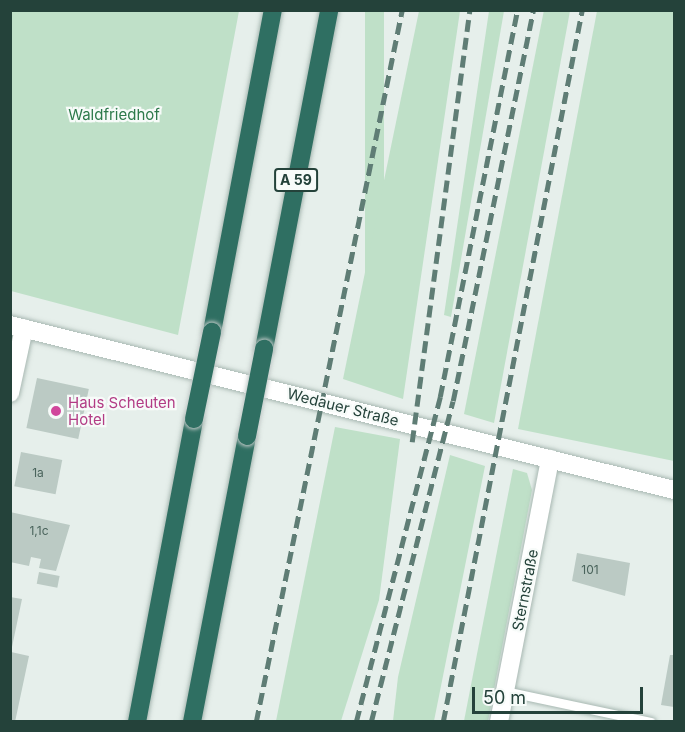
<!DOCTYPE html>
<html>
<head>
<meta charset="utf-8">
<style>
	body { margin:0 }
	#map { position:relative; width:685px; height:732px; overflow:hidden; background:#e6efeb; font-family:Inter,sans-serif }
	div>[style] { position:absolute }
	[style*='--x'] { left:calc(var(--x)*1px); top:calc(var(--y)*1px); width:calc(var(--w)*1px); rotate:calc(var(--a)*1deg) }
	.green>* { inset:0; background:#bfe0c8; transform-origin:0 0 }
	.building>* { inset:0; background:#bbcac4; transform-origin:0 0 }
	.roads { filter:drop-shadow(0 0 2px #a8b8b2) drop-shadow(0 0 2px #a8b8b2) }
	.service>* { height:9px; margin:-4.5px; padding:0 4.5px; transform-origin:4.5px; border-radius:4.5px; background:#fff }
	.minor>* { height:18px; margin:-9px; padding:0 9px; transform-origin:9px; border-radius:9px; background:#fff }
	.tertiary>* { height:18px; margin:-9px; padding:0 9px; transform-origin:9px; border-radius:9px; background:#fff }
	.motorway>* { height:18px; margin:-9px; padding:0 9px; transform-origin:9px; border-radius:9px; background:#2f6f62 }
	.rail>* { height:4.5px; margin-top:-2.25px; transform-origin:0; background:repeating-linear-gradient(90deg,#5f7d75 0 12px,transparent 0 18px) }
	.bridges { filter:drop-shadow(0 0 2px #c2cac8) drop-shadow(0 0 2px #c2cac8) }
	.motorway-bridge>* { height:18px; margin:-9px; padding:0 9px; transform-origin:9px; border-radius:9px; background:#2f6f62 }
	.dots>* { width:16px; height:16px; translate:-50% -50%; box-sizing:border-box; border:3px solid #f7fbf9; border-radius:50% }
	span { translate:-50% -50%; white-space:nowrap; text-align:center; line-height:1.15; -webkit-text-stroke:4.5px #f7fbf9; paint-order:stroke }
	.number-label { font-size:12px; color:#4a645c }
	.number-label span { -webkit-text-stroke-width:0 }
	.shield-label span { padding:2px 4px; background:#f7fbf9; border:2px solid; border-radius:4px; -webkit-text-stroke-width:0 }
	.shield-label { font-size:14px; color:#24423a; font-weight:700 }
	.park-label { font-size:15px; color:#2d7a4b }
	.hotel-label { font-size:15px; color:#b23c85 }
	.left { translate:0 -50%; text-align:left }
	.street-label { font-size:15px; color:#24423a }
	.frame { position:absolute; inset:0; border:12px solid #24423a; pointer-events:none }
	.scale { position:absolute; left:472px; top:687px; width:171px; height:27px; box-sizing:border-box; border:3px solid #24423a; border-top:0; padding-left:8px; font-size:18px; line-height:21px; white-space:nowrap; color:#24423a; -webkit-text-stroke:4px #f7fbf9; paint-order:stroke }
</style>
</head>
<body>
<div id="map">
	<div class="green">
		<div style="clip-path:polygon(544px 10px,570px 11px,494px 423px,464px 414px)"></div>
		<div style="clip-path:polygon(10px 11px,239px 11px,178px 335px,11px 291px)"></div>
		<div style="left:365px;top:11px;width:19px;height:354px"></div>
		<div style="clip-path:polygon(419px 11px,460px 11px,403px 399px,343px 379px)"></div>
		<div style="clip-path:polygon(489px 11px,504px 11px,451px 317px,444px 315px)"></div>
		<div style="clip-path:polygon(597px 11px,674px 11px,674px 461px,518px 429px)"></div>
		<div style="clip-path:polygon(335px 427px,400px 439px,379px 600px,341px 721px,276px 721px)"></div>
		<div style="clip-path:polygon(450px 455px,485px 466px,434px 721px,393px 721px,398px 677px)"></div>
		<div style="clip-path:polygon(513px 469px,527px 473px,532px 490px,488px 721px,464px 721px)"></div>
	</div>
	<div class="building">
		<div style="left:37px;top:378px;width:53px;height:51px;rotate:12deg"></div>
		<div style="left:21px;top:452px;width:42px;height:35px;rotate:11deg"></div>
		<div style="clip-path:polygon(10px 512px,70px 525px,56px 571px,39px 568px,41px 559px,31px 557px,29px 566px,10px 562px)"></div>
		<div style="clip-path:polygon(577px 553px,630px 563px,625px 596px,572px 581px)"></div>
		<div style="left:39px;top:572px;width:21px;height:12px;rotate:11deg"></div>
		<div style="clip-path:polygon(10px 597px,22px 599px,12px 647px,10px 646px)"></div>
		<div style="clip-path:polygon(11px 652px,29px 656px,15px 722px,10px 722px)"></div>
		<div style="clip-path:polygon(670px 655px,674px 655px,674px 707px,661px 705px)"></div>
	</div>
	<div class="roads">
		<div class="service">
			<div style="--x:505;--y:691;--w:149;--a:12"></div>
		</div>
		<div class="minor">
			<div style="--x:10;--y:393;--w:66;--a:-77.8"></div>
			<div style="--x:499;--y:722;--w:268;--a:-79"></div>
		</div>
		<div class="tertiary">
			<div style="--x:10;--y:325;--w:684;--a:13.96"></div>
		</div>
		<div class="motorway">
			<div style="--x:212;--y:332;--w:328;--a:-79.3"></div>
			<div style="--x:264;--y:349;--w:345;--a:-79.1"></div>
			<div style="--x:137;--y:722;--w:308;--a:-79.3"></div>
			<div style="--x:192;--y:722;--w:291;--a:-79.1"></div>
		</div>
	</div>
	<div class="rail">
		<div style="--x:412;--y:442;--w:436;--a:-82.4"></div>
		<div style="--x:256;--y:722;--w:727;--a:-78.41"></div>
		<div style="--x:356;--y:722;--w:336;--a:-75.5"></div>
		<div style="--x:440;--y:397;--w:395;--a:-78.7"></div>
		<div style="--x:371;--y:722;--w:331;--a:-75.7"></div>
		<div style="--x:453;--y:401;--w:399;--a:-78.4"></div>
		<div style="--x:443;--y:722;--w:725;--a:-78.95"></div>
	</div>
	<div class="bridges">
		<div class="motorway-bridge">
			<div style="--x:194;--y:419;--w:89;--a:-78.3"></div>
			<div style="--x:247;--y:436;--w:89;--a:-78.9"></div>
		</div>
	</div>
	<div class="dots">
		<div style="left:56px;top:411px;background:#d1479c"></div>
	</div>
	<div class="number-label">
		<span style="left:38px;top:473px">1a</span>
		<span style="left:39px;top:531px">1,1c</span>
		<span style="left:590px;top:570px">101</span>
	</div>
	<div class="shield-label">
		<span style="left:296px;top:180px">A 59</span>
	</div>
	<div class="park-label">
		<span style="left:114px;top:115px">Waldfriedhof</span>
	</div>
	<div class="hotel-label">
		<span class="left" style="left:68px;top:411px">Haus Scheuten<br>Hotel</span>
	</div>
	<div class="street-label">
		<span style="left:343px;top:407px;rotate:14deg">Wedauer Straße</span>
		<span style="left:525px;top:590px;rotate:-79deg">Sternstraße</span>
	</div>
	<div class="frame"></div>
	<div class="scale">50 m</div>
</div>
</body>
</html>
